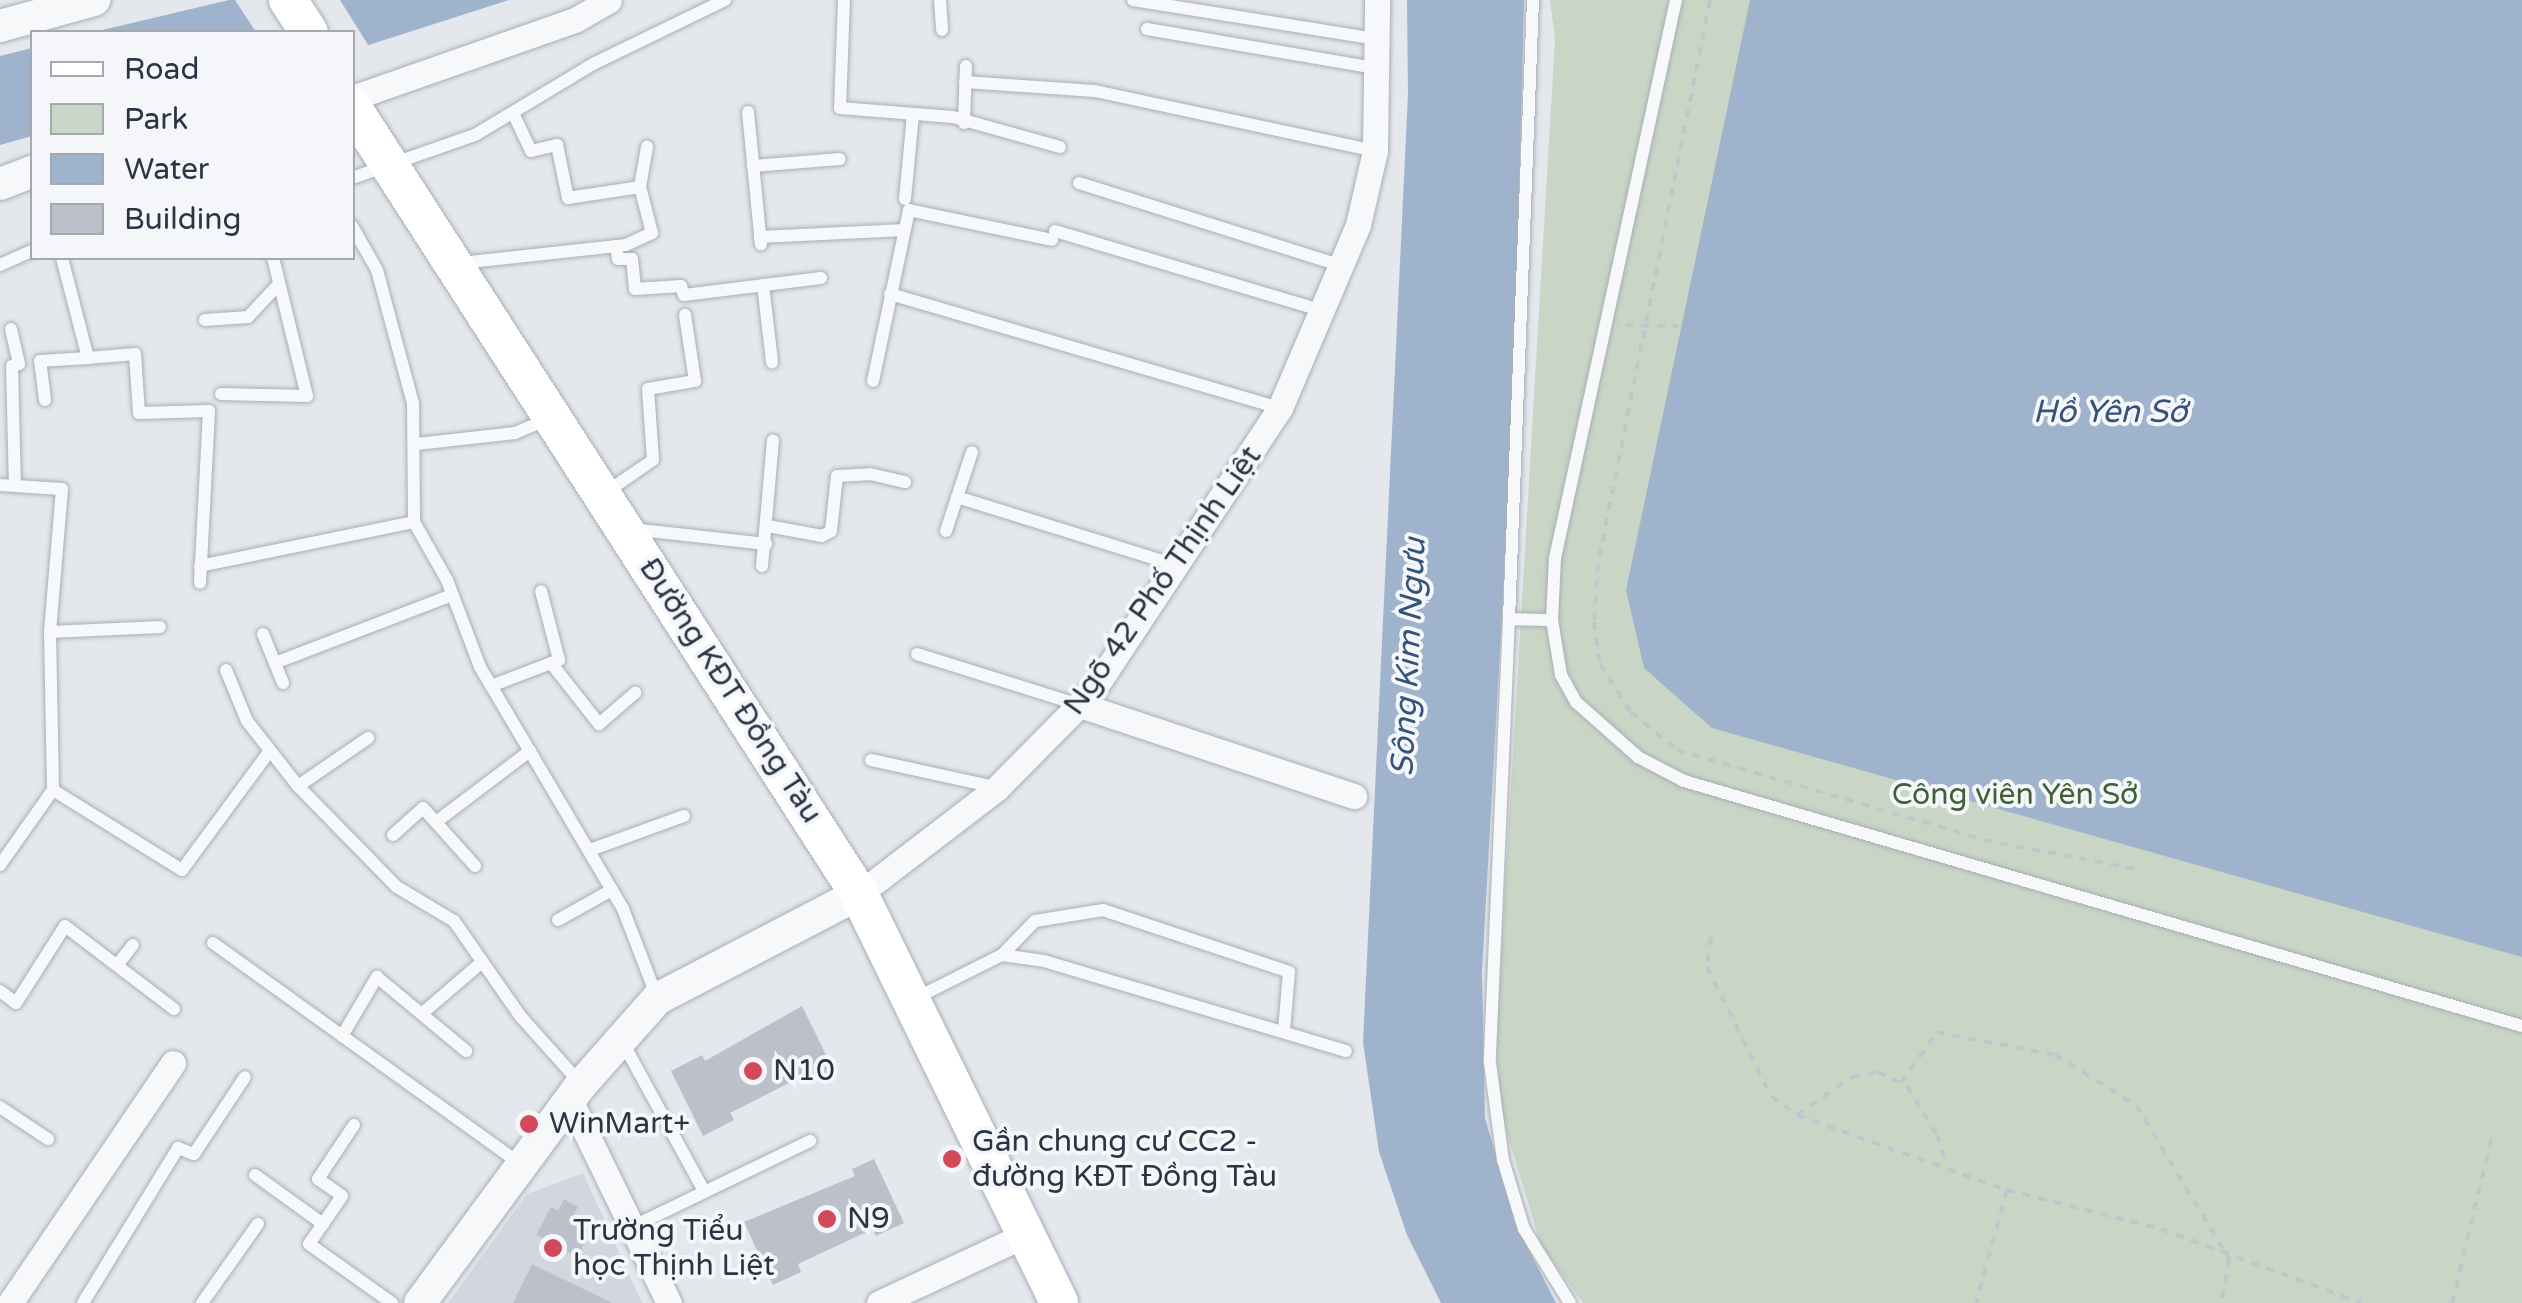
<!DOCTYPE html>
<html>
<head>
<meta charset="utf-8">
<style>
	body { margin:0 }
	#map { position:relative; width:2522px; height:1303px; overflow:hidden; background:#e4e7ec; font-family:"Varela Round",sans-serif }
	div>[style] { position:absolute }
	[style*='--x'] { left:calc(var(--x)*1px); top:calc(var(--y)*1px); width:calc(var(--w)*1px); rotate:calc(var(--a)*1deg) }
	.built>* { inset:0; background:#d2d6de }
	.green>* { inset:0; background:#c9d6c5 }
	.water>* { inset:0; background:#9fb4cc }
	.pier>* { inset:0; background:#e4e7ec }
	.building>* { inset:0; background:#bbc0ca }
	.path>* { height:4px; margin-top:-2px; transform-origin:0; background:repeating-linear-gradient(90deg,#c2c5cb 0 8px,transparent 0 16px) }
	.roads { filter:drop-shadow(0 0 2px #a9aeb7) drop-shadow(0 0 2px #a9aeb7) }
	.service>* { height:12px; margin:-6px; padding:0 6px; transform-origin:6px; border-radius:6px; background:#f7f8fa }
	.minor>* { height:25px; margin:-12.5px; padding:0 12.5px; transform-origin:12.5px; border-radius:12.5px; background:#f7f8fa }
	.tertiary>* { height:32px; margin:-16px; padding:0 16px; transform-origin:16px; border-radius:16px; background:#f7f8fa }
	.secondary>* { height:38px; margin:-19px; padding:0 19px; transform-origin:19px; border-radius:19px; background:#fff }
	.dots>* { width:28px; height:28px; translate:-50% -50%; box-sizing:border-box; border:5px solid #f4f6f9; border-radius:50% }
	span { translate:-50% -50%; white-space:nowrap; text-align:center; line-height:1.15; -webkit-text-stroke:8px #f4f6f9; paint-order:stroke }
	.street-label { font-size:30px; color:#2b3445 }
	.park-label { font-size:30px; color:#3f6138 }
	.poi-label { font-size:30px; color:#2b3445 }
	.left { translate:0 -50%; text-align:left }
	.water-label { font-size:32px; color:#34527a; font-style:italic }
	.legend { position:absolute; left:30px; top:30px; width:325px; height:230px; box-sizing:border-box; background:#f4f6f9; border:2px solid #a4a8b1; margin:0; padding:12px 18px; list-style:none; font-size:30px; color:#2b3445 }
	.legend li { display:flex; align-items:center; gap:20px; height:50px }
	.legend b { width:50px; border:2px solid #a4a8b1 }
</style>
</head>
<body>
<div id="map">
	<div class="built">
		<div style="clip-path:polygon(583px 1173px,642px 1303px,448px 1303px,527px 1194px)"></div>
	</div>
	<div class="green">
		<div style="clip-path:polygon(1550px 0,2522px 0,2522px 1303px,1583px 1303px,1541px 1245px,1502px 1117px,1496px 1042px,1555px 39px)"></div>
	</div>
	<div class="water">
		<div style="clip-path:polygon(229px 0,509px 0,353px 50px,352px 32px,94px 32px)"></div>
		<div style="clip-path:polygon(1407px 0,1524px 0,1514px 398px,1482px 972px,1485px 1118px,1516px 1225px,1556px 1303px,1441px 1303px,1407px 1235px,1379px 1152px,1363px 1042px,1408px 94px)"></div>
		<div style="clip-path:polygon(1750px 0,2522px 0,2522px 957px,1712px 728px,1644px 668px,1626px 590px)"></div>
		<div style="clip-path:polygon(32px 48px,32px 136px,0 145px,0 56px)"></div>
	</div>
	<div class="pier">
		<div style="clip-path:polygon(235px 0,340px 0,370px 48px,353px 54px,352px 32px,256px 32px)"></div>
	</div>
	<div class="building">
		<div style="clip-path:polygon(802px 1006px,834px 1071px,811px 1082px,807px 1074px,730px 1113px,734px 1120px,703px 1136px,671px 1071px,702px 1055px,705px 1061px)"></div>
		<div style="clip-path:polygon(874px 1159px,904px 1223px,876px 1236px,873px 1229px,798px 1264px,801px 1272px,773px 1285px,744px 1222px,855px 1176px,852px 1169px)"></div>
		<div style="clip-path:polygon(564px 1199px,578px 1207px,571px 1219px,591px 1230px,577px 1257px,536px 1235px,551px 1207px,558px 1211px)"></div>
		<div style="clip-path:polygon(532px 1264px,612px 1303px,513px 1303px)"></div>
	</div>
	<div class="path">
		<div style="--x:1710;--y:0;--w:575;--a:101.23"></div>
		<div style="--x:1598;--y:564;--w:58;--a:93.9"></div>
		<div style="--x:1594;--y:622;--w:42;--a:81.9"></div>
		<div style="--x:1600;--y:664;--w:57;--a:57.1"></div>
		<div style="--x:1631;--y:712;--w:60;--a:39.6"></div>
		<div style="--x:1677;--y:750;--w:321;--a:16.3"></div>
		<div style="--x:1985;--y:840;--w:158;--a:11"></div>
		<div style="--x:1625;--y:325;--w:53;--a:1.1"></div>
		<div style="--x:1711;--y:937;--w:30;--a:98"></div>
		<div style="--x:1707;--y:967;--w:144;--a:63.6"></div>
		<div style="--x:1771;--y:1096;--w:32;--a:36"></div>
		<div style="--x:1797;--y:1115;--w:223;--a:19.7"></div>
		<div style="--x:2007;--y:1190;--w:117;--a:105.3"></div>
		<div style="--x:1901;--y:1083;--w:62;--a:-54.8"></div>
		<div style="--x:1937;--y:1032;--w:120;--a:11"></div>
		<div style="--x:2055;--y:1055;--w:95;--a:31.7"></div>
		<div style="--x:2136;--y:1105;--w:180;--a:58.9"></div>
		<div style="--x:2229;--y:1259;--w:45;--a:100.3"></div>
		<div style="--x:1797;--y:1115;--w:67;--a:-34.6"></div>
		<div style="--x:1852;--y:1077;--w:26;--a:-11"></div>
		<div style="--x:1878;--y:1072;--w:32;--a:26"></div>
		<div style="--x:1907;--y:1086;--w:57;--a:58.5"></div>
		<div style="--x:1937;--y:1135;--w:29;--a:72"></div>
		<div style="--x:2007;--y:1190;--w:159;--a:14.2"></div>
		<div style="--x:2161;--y:1229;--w:213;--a:20.3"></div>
		<div style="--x:2452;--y:1303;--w:176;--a:-76.5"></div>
	</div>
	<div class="roads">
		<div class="service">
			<div style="--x:844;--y:0;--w:108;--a:92.1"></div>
			<div style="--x:840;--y:108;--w:113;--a:4.6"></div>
			<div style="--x:953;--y:117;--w:111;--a:15.7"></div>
			<div style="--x:940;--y:0;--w:30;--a:86"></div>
			<div style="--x:1133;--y:0;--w:247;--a:9.1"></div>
			<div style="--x:1676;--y:0;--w:571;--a:102.23"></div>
			<div style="--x:1555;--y:558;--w:62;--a:92.8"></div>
			<div style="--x:1552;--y:620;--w:56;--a:80.7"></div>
			<div style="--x:1561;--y:675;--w:31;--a:61"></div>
			<div style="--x:1576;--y:702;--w:83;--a:41.6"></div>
			<div style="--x:1638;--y:757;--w:52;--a:27.6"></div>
			<div style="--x:1684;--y:781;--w:873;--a:16.3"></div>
			<div style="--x:1147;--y:29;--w:232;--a:9.7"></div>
			<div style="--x:965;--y:82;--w:130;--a:4"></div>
			<div style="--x:1095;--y:91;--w:286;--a:12.1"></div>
			<div style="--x:748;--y:112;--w:133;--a:84.4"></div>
			<div style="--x:513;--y:113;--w:42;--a:64.7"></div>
			<div style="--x:531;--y:151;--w:27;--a:-13"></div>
			<div style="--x:557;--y:145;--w:54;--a:78.3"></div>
			<div style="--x:568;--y:198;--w:73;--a:-8.7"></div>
			<div style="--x:964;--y:123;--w:57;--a:-88"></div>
			<div style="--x:753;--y:166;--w:87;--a:-4.6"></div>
			<div style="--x:352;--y:178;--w:130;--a:-19.3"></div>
			<div style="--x:475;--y:135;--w:138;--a:-31"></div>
			<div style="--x:593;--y:64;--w:147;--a:-25.9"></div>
			<div style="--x:1079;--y:183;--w:277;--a:17.5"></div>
			<div style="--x:905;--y:199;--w:85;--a:-84.6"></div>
			<div style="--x:352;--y:226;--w:51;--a:60.4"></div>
			<div style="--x:377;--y:270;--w:138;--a:74.9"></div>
			<div style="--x:413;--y:403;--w:119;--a:89.5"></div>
			<div style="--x:414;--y:522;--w:67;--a:60.4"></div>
			<div style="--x:447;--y:580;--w:93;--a:69.2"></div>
			<div style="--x:480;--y:667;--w:281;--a:59.4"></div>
			<div style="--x:623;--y:909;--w:94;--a:68.9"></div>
			<div style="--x:1055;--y:231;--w:281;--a:16.6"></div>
			<div style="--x:760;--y:237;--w:145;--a:-2.8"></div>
			<div style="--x:616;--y:246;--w:13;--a:81"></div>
			<div style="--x:618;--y:259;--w:14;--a:0"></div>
			<div style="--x:632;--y:259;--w:30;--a:84"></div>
			<div style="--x:635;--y:289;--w:46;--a:-3.7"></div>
			<div style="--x:681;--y:286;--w:9;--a:72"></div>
			<div style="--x:684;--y:295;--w:138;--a:-7.1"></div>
			<div style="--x:461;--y:263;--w:166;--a:-6.2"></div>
			<div style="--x:626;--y:245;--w:29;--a:-25"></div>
			<div style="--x:652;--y:233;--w:48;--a:-104.6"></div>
			<div style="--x:640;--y:187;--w:41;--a:-80.1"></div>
			<div style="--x:0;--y:265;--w:35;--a:-24"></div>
			<div style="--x:763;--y:285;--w:78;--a:83.3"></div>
			<div style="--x:890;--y:294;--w:406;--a:16.3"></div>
			<div style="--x:205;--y:320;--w:43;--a:-4"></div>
			<div style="--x:248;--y:317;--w:45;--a:-46.8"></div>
			<div style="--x:11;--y:329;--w:36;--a:77"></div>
			<div style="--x:19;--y:364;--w:7;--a:164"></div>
			<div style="--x:12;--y:366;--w:120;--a:88.6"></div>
			<div style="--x:88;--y:358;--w:47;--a:-4.9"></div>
			<div style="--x:135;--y:354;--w:59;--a:86.1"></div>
			<div style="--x:139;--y:413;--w:70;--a:-1.6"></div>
			<div style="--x:209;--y:411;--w:172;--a:93"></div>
			<div style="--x:873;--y:381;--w:175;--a:-78.1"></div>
			<div style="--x:909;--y:210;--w:146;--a:11.8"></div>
			<div style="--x:221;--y:394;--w:86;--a:1.3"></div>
			<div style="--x:307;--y:396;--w:142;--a:-103.8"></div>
			<div style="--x:45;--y:400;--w:39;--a:-97"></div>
			<div style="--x:40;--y:361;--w:48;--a:-3.6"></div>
			<div style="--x:88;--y:358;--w:103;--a:-104.6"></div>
			<div style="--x:417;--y:444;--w:99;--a:-6.4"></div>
			<div style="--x:515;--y:433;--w:34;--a:-23"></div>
			<div style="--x:0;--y:485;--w:62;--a:3.7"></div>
			<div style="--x:62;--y:489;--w:144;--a:94.8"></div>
			<div style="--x:50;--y:632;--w:158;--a:88.9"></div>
			<div style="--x:605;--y:493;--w:58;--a:-34.5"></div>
			<div style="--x:653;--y:460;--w:71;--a:-94"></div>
			<div style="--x:648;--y:389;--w:48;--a:-9.7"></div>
			<div style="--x:695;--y:381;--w:67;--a:-98.6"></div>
			<div style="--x:957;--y:497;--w:232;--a:17.3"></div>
			<div style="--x:768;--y:526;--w:55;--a:10.5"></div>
			<div style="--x:822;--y:536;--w:10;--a:-29"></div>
			<div style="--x:831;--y:531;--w:55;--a:-83.8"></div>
			<div style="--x:837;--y:476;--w:33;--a:-3"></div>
			<div style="--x:870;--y:474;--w:36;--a:13"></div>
			<div style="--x:632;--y:529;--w:135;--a:6.4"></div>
			<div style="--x:946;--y:531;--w:83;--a:-71.8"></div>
			<div style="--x:200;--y:566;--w:218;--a:-11.6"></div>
			<div style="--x:762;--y:566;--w:126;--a:-85"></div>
			<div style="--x:1509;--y:619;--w:619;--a:-87.78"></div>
			<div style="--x:1552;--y:620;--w:43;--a:-178.7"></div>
			<div style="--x:1509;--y:619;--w:444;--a:92.5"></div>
			<div style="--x:1490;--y:1063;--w:98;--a:82.4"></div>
			<div style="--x:1503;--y:1160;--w:72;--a:73.1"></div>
			<div style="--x:1524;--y:1229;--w:87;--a:58.1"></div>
			<div style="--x:50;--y:632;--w:110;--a:-2.6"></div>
			<div style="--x:263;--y:634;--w:53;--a:67.8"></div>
			<div style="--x:917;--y:654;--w:171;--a:17.4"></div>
			<div style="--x:275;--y:663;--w:190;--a:-21"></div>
			<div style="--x:551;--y:663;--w:78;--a:51.8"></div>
			<div style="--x:599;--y:724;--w:48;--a:-40.7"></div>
			<div style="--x:226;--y:670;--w:55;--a:67.6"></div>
			<div style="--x:247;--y:721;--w:83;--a:51.9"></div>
			<div style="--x:298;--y:786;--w:141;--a:45.6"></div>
			<div style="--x:397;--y:887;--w:66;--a:30.8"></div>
			<div style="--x:454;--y:921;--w:117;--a:55.1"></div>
			<div style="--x:521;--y:1017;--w:89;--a:48.2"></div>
			<div style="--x:491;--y:686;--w:73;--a:-20.9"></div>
			<div style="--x:559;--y:660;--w:71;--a:-104.6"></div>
			<div style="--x:871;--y:760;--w:127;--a:12.3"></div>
			<div style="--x:298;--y:786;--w:85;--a:-34.4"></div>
			<div style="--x:53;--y:790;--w:152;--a:31.8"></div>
			<div style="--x:182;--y:870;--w:147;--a:-53.6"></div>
			<div style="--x:436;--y:822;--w:118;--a:-37.1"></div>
			<div style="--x:393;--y:835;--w:40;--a:-42"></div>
			<div style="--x:423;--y:808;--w:78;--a:48.1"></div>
			<div style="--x:590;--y:850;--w:100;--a:-19.9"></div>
			<div style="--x:0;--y:865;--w:92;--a:-54.8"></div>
			<div style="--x:558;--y:920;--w:62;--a:-29.1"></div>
			<div style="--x:213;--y:943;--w:378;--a:35.7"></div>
			<div style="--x:1002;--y:955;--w:47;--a:-45.9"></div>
			<div style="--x:1035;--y:921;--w:69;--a:-9.2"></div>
			<div style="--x:1103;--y:910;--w:196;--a:18.4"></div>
			<div style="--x:1289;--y:972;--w:58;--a:94.9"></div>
			<div style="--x:118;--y:964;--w:24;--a:-52"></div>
			<div style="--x:0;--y:991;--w:20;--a:37"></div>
			<div style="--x:16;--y:1003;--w:91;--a:-57.5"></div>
			<div style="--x:65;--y:926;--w:137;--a:37.3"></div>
			<div style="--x:914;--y:999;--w:98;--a:-26.6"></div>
			<div style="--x:1002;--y:955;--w:42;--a:8.1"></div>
			<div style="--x:1044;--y:961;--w:315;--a:16.6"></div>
			<div style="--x:425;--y:1011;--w:75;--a:-40.7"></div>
			<div style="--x:342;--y:1036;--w:69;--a:-59.3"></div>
			<div style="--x:377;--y:977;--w:116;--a:39.7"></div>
			<div style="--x:623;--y:1043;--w:166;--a:61.3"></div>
			<div style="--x:0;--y:1107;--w:58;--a:33.7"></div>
			<div style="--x:354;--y:1125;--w:65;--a:123.7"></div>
			<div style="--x:318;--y:1179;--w:29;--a:35"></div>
			<div style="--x:342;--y:1196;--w:58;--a:124.5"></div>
			<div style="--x:309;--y:1244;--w:102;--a:35.4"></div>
			<div style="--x:255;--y:1175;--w:84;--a:35.8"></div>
			<div style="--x:632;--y:1227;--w:198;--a:-25.8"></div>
			<div style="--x:83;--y:1303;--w:182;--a:-58.5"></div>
			<div style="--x:178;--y:1148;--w:17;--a:21"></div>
			<div style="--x:194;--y:1154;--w:92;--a:-56.5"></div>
			<div style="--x:202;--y:1303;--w:97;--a:-54.7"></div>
		</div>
		<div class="minor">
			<div style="--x:352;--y:98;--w:236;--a:-19.3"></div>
			<div style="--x:575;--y:20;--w:39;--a:-30"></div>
			<div style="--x:1080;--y:705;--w:289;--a:18.4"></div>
			<div style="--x:859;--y:894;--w:174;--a:-37.5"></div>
			<div style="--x:997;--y:788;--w:135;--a:-45.3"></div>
			<div style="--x:1092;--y:692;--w:341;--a:-56.5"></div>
			<div style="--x:1280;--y:408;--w:199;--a:-66.9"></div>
			<div style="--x:1358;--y:225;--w:76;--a:-77.1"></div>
			<div style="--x:1375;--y:151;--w:151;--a:-89.2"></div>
			<div style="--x:570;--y:1100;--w:226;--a:64"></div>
			<div style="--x:10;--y:1303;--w:290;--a:-55.8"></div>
			<div style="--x:879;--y:1303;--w:163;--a:-25"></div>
		</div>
		<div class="tertiary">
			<div style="--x:0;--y:26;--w:98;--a:-15.5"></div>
			<div style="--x:0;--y:184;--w:34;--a:-21"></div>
			<div style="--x:420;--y:1303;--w:271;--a:-53.6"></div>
			<div style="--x:581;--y:1085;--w:115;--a:-48.5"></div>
			<div style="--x:657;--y:999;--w:228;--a:-27.5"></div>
		</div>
		<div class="secondary">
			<div style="--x:288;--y:0;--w:38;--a:57"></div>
			<div style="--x:352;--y:107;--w:936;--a:57.21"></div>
			<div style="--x:859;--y:894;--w:455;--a:63.9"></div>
		</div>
	</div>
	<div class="dots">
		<div style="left:753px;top:1071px;background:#d1495b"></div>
		<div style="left:529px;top:1124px;background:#d1495b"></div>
		<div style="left:952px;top:1159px;background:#d1495b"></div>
		<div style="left:827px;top:1219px;background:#d1495b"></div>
		<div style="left:553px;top:1248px;background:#d1495b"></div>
	</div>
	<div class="street-label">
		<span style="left:1163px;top:581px;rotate:-55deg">Ngõ 42 Phố Thịnh Liệt</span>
		<span style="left:730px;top:691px;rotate:57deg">Đường KĐT Đồng Tàu</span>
	</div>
	<div class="park-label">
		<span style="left:2015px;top:795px">Công viên Yên Sở</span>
	</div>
	<div class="poi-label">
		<span class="left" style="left:773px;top:1071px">N10</span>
		<span class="left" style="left:549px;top:1124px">WinMart+</span>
		<span class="left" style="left:972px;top:1159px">Gần chung cư CC2 -<br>đường KĐT Đồng Tàu</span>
		<span class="left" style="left:847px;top:1219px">N9</span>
		<span class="left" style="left:573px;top:1248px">Trường Tiểu<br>học Thịnh Liệt</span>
	</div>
	<div class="water-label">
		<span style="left:2110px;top:412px">Hồ Yên Sở</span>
		<span style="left:1409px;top:657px;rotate:-87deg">Sông Kim Ngưu</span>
	</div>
	<ul class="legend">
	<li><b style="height:12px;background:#fff"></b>Road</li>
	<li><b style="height:28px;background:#c9d6c5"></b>Park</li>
	<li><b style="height:28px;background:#9fb4cc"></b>Water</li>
	<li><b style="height:28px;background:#bbc0ca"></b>Building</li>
	</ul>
</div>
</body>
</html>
